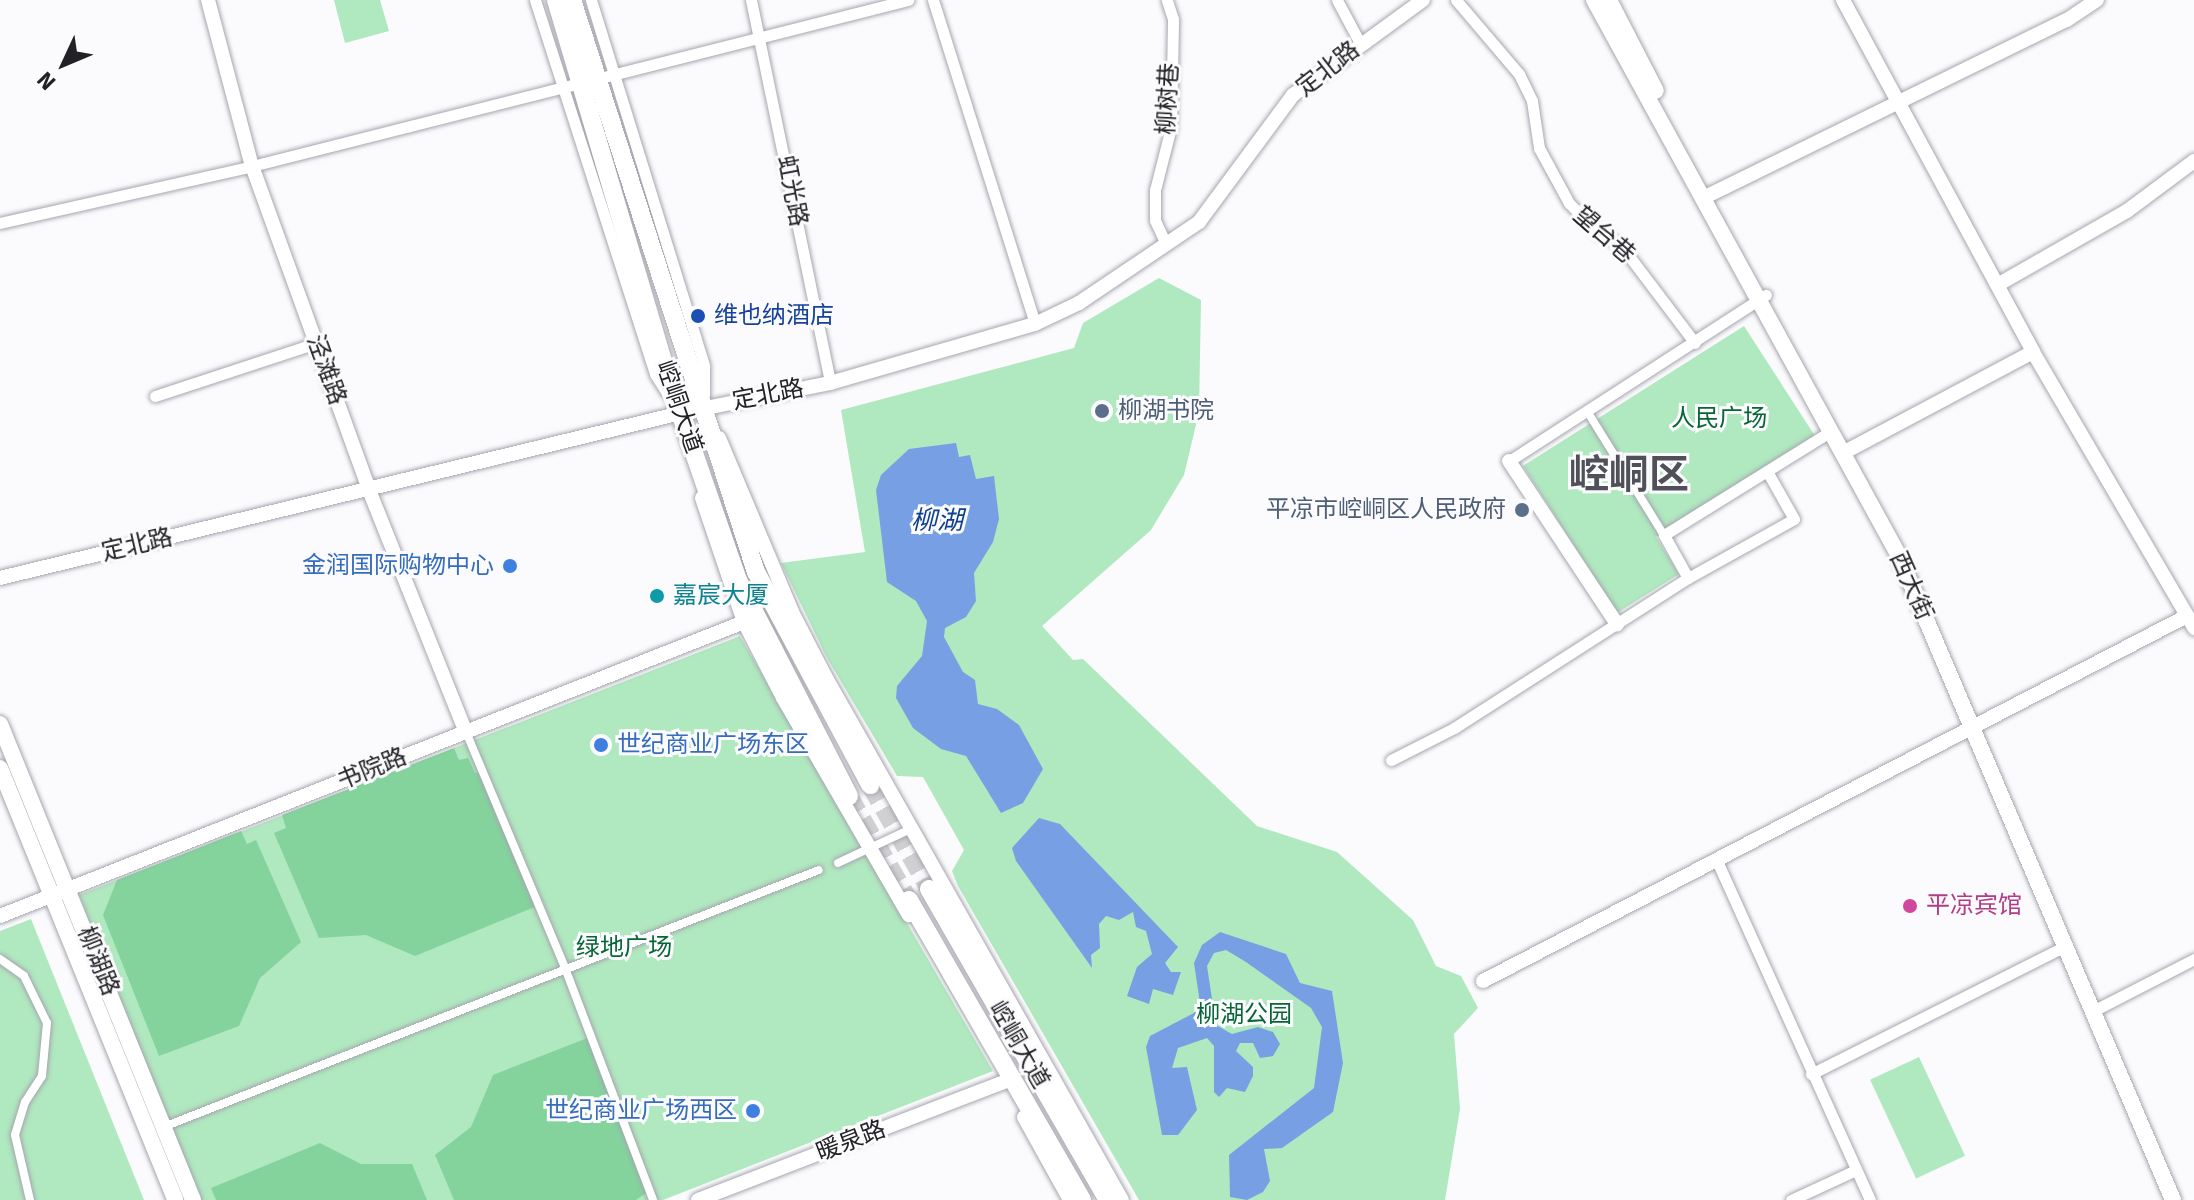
<!DOCTYPE html>
<html>
<head>
<meta charset="utf-8">
<style>
	body { margin:0 }
	#map { position:relative; width:2194px; height:1200px; overflow:hidden; background:#fbfbfd; font-family:Signika,"Noto Sans SC",sans-serif }
	div>[style] { position:absolute }
	[style*='--x'] { left:calc(var(--x)*1px); top:calc(var(--y)*1px); width:calc(var(--w)*1px); rotate:calc(var(--a)*1deg) }
	.green>* { inset:0; background:#b0e8bf; transform-origin:0 0 }
	.forest>* { inset:0; background:#84d39d }
	.water>* { inset:0; background:#76a0e3 }
	.primary-tunnel>* { height:18px; margin-top:-9px; transform-origin:0; background:repeating-linear-gradient(90deg,#d0d0d2 0 18px,transparent 0 27px) }
	.roads { filter:drop-shadow(0 0 2px #a5a5af) drop-shadow(0 0 2px #a5a5af) }
	.pedestrian>* { height:8px; margin:-4px; padding:0 4px; transform-origin:4px; border-radius:4px; background:#fff }
	.minor>* { height:11px; margin:-5.5px; padding:0 5.5px; transform-origin:5.5px; border-radius:5.5px; background:#fff }
	.tertiary>* { height:14px; margin:-7px; padding:0 7px; transform-origin:7px; border-radius:7px; background:#fff }
	.secondary>* { height:16px; margin:-8px; padding:0 8px; transform-origin:8px; border-radius:8px; background:#fff }
	.primary>* { height:18px; margin:-9px; padding:0 9px; transform-origin:9px; border-radius:9px; background:#fff }
	.dots>* { width:22px; height:22px; translate:-50% -50%; box-sizing:border-box; border:4px solid #fbfbfd; border-radius:50% }
	span { translate:-50% -50%; white-space:nowrap; text-align:center; line-height:1.15; -webkit-text-stroke:6px #fbfbfd; paint-order:stroke }
	.street-label { font-size:24px; color:#222226 }
	.transit-label { font-size:24px; color:#164399 }
	.left { translate:0 -50%; text-align:left }
	.service-label { font-size:24px; color:#4e5e75 }
	.right { translate:-100% -50%; text-align:right }
	.park-label { font-size:24px; color:#086636 }
	.shop-label { font-size:24px; color:#366cbe }
	.culture-label { font-size:24px; color:#0d838f }
	.hotel-label { font-size:24px; color:#b23c85 }
	.water-label { font-size:26px; color:#0d408d; font-style:italic }
	.town-label { font-size:40px; color:#505059; font-weight:700 }
	.north { position:absolute; left:24px; top:24px; width:80px; height:80px; -webkit-text-stroke:6px #fbfbfd; paint-order:stroke; rotate:226deg; font-size:22px; font-weight:700; line-height:32px; text-align:center; color:#222226 }
	.north::after { content:''; display:block; margin:auto; width:28px; height:36px; background:#222226; clip-path:polygon(50% 0,100% 100%,50% 72%,0 100%) }
</style>
</head>
<body>
<div id="map">
	<div class="green">
		<div style="clip-path:polygon(334px 0,380px 0,389px 31px,345px 43px)"></div>
		<div style="clip-path:polygon(1159px 278px,1201px 300px,1199px 412px,1184px 475px,1151px 530px,1042px 626px,1073px 660px,1083px 659px,1257px 826px,1337px 852px,1413px 920px,1436px 966px,1461px 976px,1478px 1008px,1454px 1034px,1460px 1109px,1445px 1200px,1139px 1200px,958px 886px,952px 871px,964px 850px,923px 777px,897px 776px,827px 658px,781px 563px,865px 552px,841px 410px,1074px 348px,1083px 323px)"></div>
		<div style="clip-path:polygon(1744px 326px,1815px 436px,1656px 537px,1679px 574px,1617px 613px,1523px 466px)"></div>
		<div style="clip-path:polygon(740px 636px,993px 1071px,663px 1200px,199px 1200px,79px 895px)"></div>
		<div style="clip-path:polygon(31px 919px,144px 1200px,0 1200px,0 931px)"></div>
		<div style="left:1919px;top:1057px;width:109px;height:54px;rotate:65deg"></div>
	</div>
	<div class="forest">
		<div style="clip-path:polygon(454px 748px,459px 760px,468px 758px,475px 773px,482px 772px,537px 906px,415px 956px,366px 935px,319px 938px,274px 833px,286px 828px,282px 815px)"></div>
		<div style="clip-path:polygon(241px 831px,247px 844px,256px 840px,301px 942px,260px 978px,239px 1026px,159px 1056px,103px 915px,117px 880px)"></div>
		<div style="clip-path:polygon(590px 1037px,649px 1191px,636px 1200px,454px 1200px,435px 1155px,471px 1127px,493px 1075px)"></div>
		<div style="clip-path:polygon(320px 1143px,361px 1164px,412px 1164px,427px 1200px,216px 1200px,211px 1188px)"></div>
	</div>
	<div class="water">
		<div style="clip-path:polygon(956px 443px,959px 457px,970px 455px,976px 479px,994px 476px,999px 519px,993px 542px,974px 573px,976px 601px,966px 617px,945px 628px,944px 637px,963px 672px,975px 680px,978px 704px,997px 709px,1019px 725px,1043px 769px,1023px 803px,1001px 813px,966px 756px,941px 749px,913px 728px,896px 698px,897px 686px,922px 656px,927px 621px,916px 601px,887px 582px,876px 490px,881px 475px,909px 449px)"></div>
		<div style="clip-path:polygon(1039px 818px,1060px 824px,1178px 947px,1165px 963px,1171px 972px,1181px 972px,1173px 995px,1153px 989px,1149px 1004px,1127px 996px,1137px 967px,1152px 954px,1146px 931px,1136px 927px,1133px 912px,1119px 920px,1106px 916px,1099px 924px,1100px 948px,1091px 955px,1092px 968px,1016px 861px,1012px 848px)"></div>
		<div style="clip-path:polygon(1220px 932px,1286px 954px,1300px 983px,1332px 991px,1343px 1063px,1333px 1112px,1282px 1148px,1264px 1149px,1270px 1181px,1263px 1192px,1247px 1200px,1230px 1197px,1229px 1155px,1314px 1088px,1322px 1027px,1311px 1008px,1246px 962px,1226px 950px,1214px 953px,1207px 966px,1216px 1025px,1232px 1034px,1258px 1027px,1273px 1032px,1280px 1044px,1273px 1056px,1260px 1058px,1253px 1043px,1240px 1043px,1236px 1051px,1253px 1067px,1253px 1076px,1245px 1092px,1227px 1088px,1219px 1097px,1214px 1092px,1214px 1046px,1207px 1038px,1178px 1048px,1172px 1068px,1187px 1067px,1197px 1110px,1178px 1135px,1162px 1135px,1146px 1047px,1150px 1036px,1194px 1013px,1200px 1003px,1194px 963px,1202px 945px)"></div>
	</div>
	<div class="primary-tunnel">
		<div style="--x:870;--y:785;--w:120;--a:60.4"></div>
		<div style="--x:849;--y:796;--w:120;--a:60"></div>
	</div>
	<div class="roads">
		<div class="pedestrian">
			<div style="--x:1587;--y:411;--w:146;--a:58.2"></div>
			<div style="--x:466;--y:732;--w:256;--a:67.2"></div>
			<div style="--x:565;--y:968;--w:248;--a:69.2"></div>
			<div style="--x:838;--y:863;--w:83;--a:-25"></div>
			<div style="--x:0;--y:959;--w:29;--a:35"></div>
			<div style="--x:24;--y:976;--w:52;--a:63.9"></div>
			<div style="--x:47;--y:1023;--w:53;--a:95.4"></div>
			<div style="--x:42;--y:1076;--w:31;--a:123"></div>
			<div style="--x:25;--y:1102;--w:34;--a:107"></div>
			<div style="--x:15;--y:1135;--w:67;--a:77"></div>
			<div style="--x:166;--y:1126;--w:701;--a:-21.41"></div>
		</div>
		<div class="minor">
			<div style="--x:535;--y:0;--w:393;--a:72.2"></div>
			<div style="--x:655;--y:374;--w:22;--a:58"></div>
			<div style="--x:591;--y:0;--w:383;--a:72.8"></div>
			<div style="--x:704;--y:366;--w:29;--a:90"></div>
			<div style="--x:751;--y:0;--w:391;--a:78.3"></div>
			<div style="--x:933;--y:0;--w:340;--a:72.5"></div>
			<div style="--x:1337;--y:0;--w:49;--a:61.9"></div>
			<div style="--x:1456;--y:0;--w:97;--a:49.6"></div>
			<div style="--x:1519;--y:74;--w:30;--a:64"></div>
			<div style="--x:1532;--y:101;--w:48;--a:81.5"></div>
			<div style="--x:1539;--y:148;--w:63;--a:61.4"></div>
			<div style="--x:1569;--y:203;--w:42;--a:46"></div>
			<div style="--x:1598;--y:233;--w:25;--a:27"></div>
			<div style="--x:1620;--y:244;--w:124;--a:52.9"></div>
			<div style="--x:0;--y:223;--w:258;--a:-12.7"></div>
			<div style="--x:252;--y:166;--w:677;--a:-14.2"></div>
			<div style="--x:1166;--y:244;--w:26;--a:-115"></div>
			<div style="--x:1155;--y:220;--w:30;--a:-90"></div>
			<div style="--x:1155;--y:190;--w:65;--a:-75.7"></div>
			<div style="--x:1171;--y:127;--w:108;--a:-88.9"></div>
			<div style="--x:1173;--y:19;--w:20;--a:-108"></div>
			<div style="--x:155;--y:396;--w:169;--a:-18.2"></div>
			<div style="--x:1509;--y:461;--w:306;--a:-32.9"></div>
			<div style="--x:1688;--y:578;--w:49;--a:-119.2"></div>
			<div style="--x:1664;--y:535;--w:197;--a:-31.9"></div>
			<div style="--x:1391;--y:760;--w:71;--a:-26.9"></div>
			<div style="--x:1454;--y:728;--w:278;--a:-32.7"></div>
			<div style="--x:1688;--y:578;--w:121;--a:-29.1"></div>
			<div style="--x:1794;--y:519;--w:55;--a:-119.4"></div>
			<div style="--x:1717;--y:861;--w:372;--a:65.7"></div>
			<div style="--x:2093;--y:1011;--w:114;--a:-27.2"></div>
			<div style="--x:1811;--y:1074;--w:284;--a:-26.7"></div>
			<div style="--x:1791;--y:1200;--w:72;--a:-24.8"></div>
		</div>
		<div class="tertiary">
			<div style="--x:208;--y:0;--w:172;--a:75.2"></div>
			<div style="--x:252;--y:166;--w:344;--a:70.1"></div>
			<div style="--x:369;--y:490;--w:261;--a:68.2"></div>
			<div style="--x:1843;--y:0;--w:400;--a:61.6"></div>
			<div style="--x:2033;--y:352;--w:320;--a:59.7"></div>
			<div style="--x:1703;--y:198;--w:405;--a:-26.1"></div>
			<div style="--x:2067;--y:20;--w:36;--a:-34"></div>
			<div style="--x:1999;--y:284;--w:147;--a:-29.7"></div>
			<div style="--x:2127;--y:211;--w:84;--a:-36.7"></div>
			<div style="--x:719;--y:438;--w:189;--a:67.2"></div>
			<div style="--x:792;--y:612;--w:72;--a:62.7"></div>
			<div style="--x:825;--y:676;--w:602;--a:60.46"></div>
			<div style="--x:1843;--y:453;--w:215;--a:-28"></div>
			<div style="--x:1509;--y:461;--w:196;--a:56.5"></div>
			<div style="--x:702;--y:498;--w:131;--a:71.3"></div>
			<div style="--x:744;--y:622;--w:85;--a:62.8"></div>
			<div style="--x:783;--y:698;--w:251;--a:59.9"></div>
			<div style="--x:0;--y:578;--w:701;--a:-13.62"></div>
			<div style="--x:681;--y:413;--w:152;--a:-11.4"></div>
			<div style="--x:830;--y:383;--w:213;--a:-16.1"></div>
			<div style="--x:1035;--y:324;--w:49;--a:-25.5"></div>
			<div style="--x:1079;--y:303;--w:145;--a:-34"></div>
			<div style="--x:1199;--y:222;--w:158;--a:-53.5"></div>
			<div style="--x:1293;--y:95;--w:161;--a:-36.2"></div>
			<div style="--x:0;--y:916;--w:800;--a:-21.56"></div>
			<div style="--x:1483;--y:981;--w:793;--a:-27.41"></div>
			<div style="--x:1024;--y:1117;--w:95;--a:61"></div>
			<div style="--x:698;--y:1200;--w:328;--a:-21.1"></div>
		</div>
		<div class="secondary">
			<div style="--x:1594;--y:0;--w:634;--a:61.25"></div>
			<div style="--x:1899;--y:556;--w:700;--a:66.95"></div>
			<div style="--x:1609;--y:0;--w:102;--a:62.7"></div>
			<div style="--x:0;--y:724;--w:514;--a:67.93"></div>
			<div style="--x:0;--y:768;--w:466;--a:67.9"></div>
		</div>
		<div class="primary">
			<div style="--x:556;--y:0;--w:394;--a:73.5"></div>
			<div style="--x:668;--y:378;--w:214;--a:70.9"></div>
			<div style="--x:738;--y:580;--w:243;--a:62.8"></div>
			<div style="--x:572;--y:0;--w:601;--a:72.17"></div>
			<div style="--x:756;--y:572;--w:242;--a:61.8"></div>
			<div style="--x:929;--y:889;--w:359;--a:60.1"></div>
			<div style="--x:909;--y:900;--w:346;--a:60"></div>
		</div>
	</div>
	<div class="dots">
		<div style="left:698px;top:316px;background:#1a4fb4"></div>
		<div style="left:1102px;top:411px;background:#5c6f8a"></div>
		<div style="left:1522px;top:510px;background:#5c6f8a"></div>
		<div style="left:510px;top:566px;background:#3f7fe0"></div>
		<div style="left:657px;top:596px;background:#0f9aa8"></div>
		<div style="left:601px;top:745px;background:#3f7fe0"></div>
		<div style="left:1910px;top:906px;background:#d1479c"></div>
		<div style="left:753px;top:1111px;background:#3f7fe0"></div>
	</div>
	<div class="street-label">
		<span style="left:1328px;top:69px;rotate:-38deg">定北路</span>
		<span style="left:1168px;top:99px;rotate:-87deg">柳树巷</span>
		<span style="left:792px;top:191px;rotate:79deg">虹光路</span>
		<span style="left:1604px;top:235px;rotate:41deg">望台巷</span>
		<span style="left:326px;top:370px;rotate:70deg">泾滩路</span>
		<span style="left:768px;top:395px;rotate:-11deg">定北路</span>
		<span style="left:679px;top:407px;rotate:71deg">崆峒大道</span>
		<span style="left:137px;top:545px;rotate:-13deg">定北路</span>
		<span style="left:1911px;top:586px;rotate:66deg">西大街</span>
		<span style="left:372px;top:769px;rotate:-22deg">书院路</span>
		<span style="left:98px;top:961px;rotate:68deg">柳湖路</span>
		<span style="left:1019px;top:1045px;rotate:60deg">崆峒大道</span>
		<span style="left:851px;top:1141px;rotate:-21deg">暖泉路</span>
	</div>
	<div class="transit-label">
		<span class="left" style="left:714px;top:316px">维也纳酒店</span>
	</div>
	<div class="service-label">
		<span class="left" style="left:1118px;top:411px">柳湖书院</span>
		<span class="right" style="left:1506px;top:510px">平凉市崆峒区人民政府</span>
	</div>
	<div class="park-label">
		<span style="left:1719px;top:419px">人民广场</span>
		<span style="left:624px;top:948px">绿地广场</span>
		<span style="left:1244px;top:1015px">柳湖公园</span>
	</div>
	<div class="shop-label">
		<span class="right" style="left:494px;top:566px">金润国际购物中心</span>
		<span class="left" style="left:617px;top:745px">世纪商业广场东区</span>
		<span class="right" style="left:737px;top:1111px">世纪商业广场西区</span>
	</div>
	<div class="culture-label">
		<span class="left" style="left:673px;top:596px">嘉宸大厦</span>
	</div>
	<div class="hotel-label">
		<span class="left" style="left:1926px;top:906px">平凉宾馆</span>
	</div>
	<div class="water-label">
		<span style="left:937px;top:522px">柳湖</span>
	</div>
	<div class="town-label">
		<span style="left:1629px;top:475px">崆峒区</span>
	</div>
	<div class="north">N</div>
</div>
</body>
</html>
